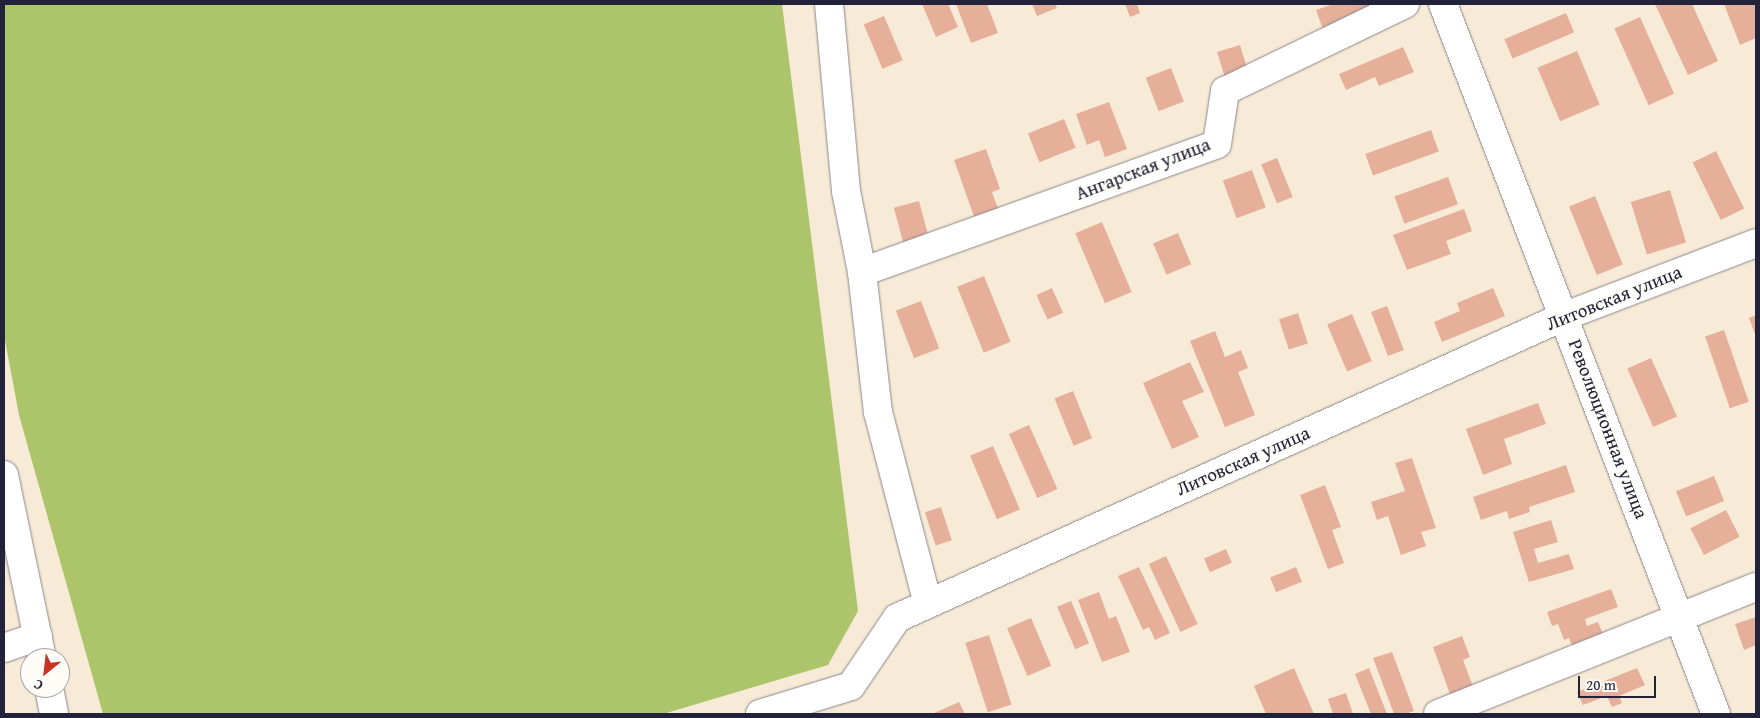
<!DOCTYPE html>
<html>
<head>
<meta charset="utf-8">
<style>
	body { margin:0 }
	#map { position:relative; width:1760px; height:718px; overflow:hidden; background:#f7ebd8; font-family:"Gentium Book Plus",serif }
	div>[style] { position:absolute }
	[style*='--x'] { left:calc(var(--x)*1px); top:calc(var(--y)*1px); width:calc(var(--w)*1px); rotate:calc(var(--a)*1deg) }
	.green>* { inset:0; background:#acc46a }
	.building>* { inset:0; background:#e5af9a; transform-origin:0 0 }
	.roads { filter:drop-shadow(0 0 1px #8c868a) drop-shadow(0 0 1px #8c868a) }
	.minor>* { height:28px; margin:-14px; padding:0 14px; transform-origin:14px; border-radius:14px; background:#fff }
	span { translate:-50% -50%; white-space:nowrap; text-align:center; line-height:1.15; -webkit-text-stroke:4.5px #fdfcf7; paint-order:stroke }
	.street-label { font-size:19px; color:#22223b }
	.frame { position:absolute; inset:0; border:5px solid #22223b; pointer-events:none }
	.north { position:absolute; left:20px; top:648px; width:50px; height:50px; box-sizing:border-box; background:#fdfcf7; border:1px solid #a5a5ac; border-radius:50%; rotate:209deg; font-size:14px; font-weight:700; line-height:20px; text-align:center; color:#22223b }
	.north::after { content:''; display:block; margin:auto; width:18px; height:22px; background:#c8321e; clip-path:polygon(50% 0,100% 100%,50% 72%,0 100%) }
	.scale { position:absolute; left:1578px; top:676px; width:78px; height:22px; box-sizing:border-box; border:2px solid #22223b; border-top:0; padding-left:6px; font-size:15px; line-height:18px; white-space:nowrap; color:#22223b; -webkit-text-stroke:4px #fdfcf7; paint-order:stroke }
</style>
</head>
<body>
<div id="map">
	<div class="green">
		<div style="clip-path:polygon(4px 4px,782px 4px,858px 611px,828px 665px,663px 714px,103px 714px,19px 415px,4px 335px)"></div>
	</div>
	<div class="building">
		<div style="clip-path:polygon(922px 4px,948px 4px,958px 27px,936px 37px)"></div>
		<div style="clip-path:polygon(956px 4px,987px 4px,998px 33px,971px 43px)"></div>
		<div style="clip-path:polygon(1032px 4px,1055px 4px,1057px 8px,1037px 16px)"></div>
		<div style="clip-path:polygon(1125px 4px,1137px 4px,1140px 13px,1130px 17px)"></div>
		<div style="clip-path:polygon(1334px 4px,1391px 4px,1324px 32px,1316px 10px)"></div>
		<div style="clip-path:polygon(1655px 4px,1692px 4px,1718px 61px,1688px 75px)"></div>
		<div style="clip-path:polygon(1724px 4px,1756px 4px,1756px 38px,1740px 45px)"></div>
		<div style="left:1566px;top:13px;width:21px;height:67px;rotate:67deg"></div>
		<div style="left:884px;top:16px;width:48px;height:22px;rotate:67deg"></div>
		<div style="left:1640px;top:17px;width:84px;height:28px;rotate:66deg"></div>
		<div style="left:1240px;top:45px;width:27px;height:24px;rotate:73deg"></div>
		<div style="clip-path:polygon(1403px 47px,1414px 72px,1379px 86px,1375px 77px,1346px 90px,1339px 74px)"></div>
		<div style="left:1577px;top:51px;width:58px;height:43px;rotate:67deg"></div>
		<div style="left:1171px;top:68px;width:36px;height:27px;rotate:69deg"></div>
		<div style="clip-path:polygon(1109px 102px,1127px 149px,1105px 157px,1099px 140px,1087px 145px,1076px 114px)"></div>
		<div style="left:1064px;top:119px;width:31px;height:39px;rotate:68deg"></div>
		<div style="left:1431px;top:130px;width:23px;height:70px;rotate:70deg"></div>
		<div style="clip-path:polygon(986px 149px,1000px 189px,992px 192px,1000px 214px,976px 222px,954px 160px)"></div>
		<div style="left:1716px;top:151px;width:64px;height:26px;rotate:64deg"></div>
		<div style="left:1277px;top:158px;width:42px;height:17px;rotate:68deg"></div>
		<div style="left:1252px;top:170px;width:40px;height:31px;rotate:70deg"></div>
		<div style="left:1448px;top:177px;width:29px;height:57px;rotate:70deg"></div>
		<div style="left:1670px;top:190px;width:55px;height:41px;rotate:73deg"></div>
		<div style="left:1595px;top:196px;width:74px;height:28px;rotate:68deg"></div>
		<div style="left:919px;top:201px;width:38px;height:26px;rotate:75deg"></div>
		<div style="clip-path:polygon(1464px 209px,1472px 231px,1446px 241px,1451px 254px,1407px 270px,1393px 235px)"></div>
		<div style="left:1102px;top:222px;width:76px;height:29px;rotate:67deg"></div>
		<div style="left:1178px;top:233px;width:34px;height:27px;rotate:67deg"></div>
		<div style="left:984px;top:276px;width:71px;height:29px;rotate:68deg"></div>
		<div style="left:1052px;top:288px;width:27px;height:17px;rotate:66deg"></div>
		<div style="clip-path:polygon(1493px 288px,1505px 316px,1442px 342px,1434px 322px,1460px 311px,1457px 303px)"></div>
		<div style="left:921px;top:301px;width:51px;height:27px;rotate:69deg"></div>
		<div style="left:1387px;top:306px;width:47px;height:17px;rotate:69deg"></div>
		<div style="left:1298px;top:313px;width:32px;height:20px;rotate:72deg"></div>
		<div style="left:1352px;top:314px;width:51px;height:27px;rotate:67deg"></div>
		<div style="clip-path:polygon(1756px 315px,1756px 337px,1749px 318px)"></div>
		<div style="left:1724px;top:330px;width:76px;height:20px;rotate:71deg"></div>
		<div style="clip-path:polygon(1215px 331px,1225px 357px,1241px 350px,1248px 368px,1238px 372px,1255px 415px,1225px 427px,1190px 341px)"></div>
		<div style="left:1651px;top:358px;width:64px;height:26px;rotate:66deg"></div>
		<div style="clip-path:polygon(1190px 362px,1204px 392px,1182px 401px,1199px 437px,1172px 449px,1143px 383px)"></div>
		<div style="left:1073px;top:391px;width:51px;height:20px;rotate:68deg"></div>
		<div style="clip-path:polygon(1538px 403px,1546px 424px,1504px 439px,1512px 464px,1483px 475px,1466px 429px)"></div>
		<div style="left:1029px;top:425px;width:70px;height:22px;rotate:66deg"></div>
		<div style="left:993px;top:446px;width:69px;height:25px;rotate:67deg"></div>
		<div style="clip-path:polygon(1412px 458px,1436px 528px,1421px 532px,1426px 546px,1401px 555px,1388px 516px,1377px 520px,1371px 502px,1405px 491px,1395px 463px)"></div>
		<div style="clip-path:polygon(1566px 465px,1575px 492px,1529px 507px,1530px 512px,1509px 519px,1507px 511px,1481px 520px,1473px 497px)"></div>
		<div style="left:1714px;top:476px;width:27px;height:41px;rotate:68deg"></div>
		<div style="clip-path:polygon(1325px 485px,1341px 527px,1332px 530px,1344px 563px,1328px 569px,1300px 495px)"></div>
		<div style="left:941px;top:507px;width:35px;height:17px;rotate:72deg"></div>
		<div style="left:1726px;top:510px;width:30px;height:40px;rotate:63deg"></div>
		<div style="clip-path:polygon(1551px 520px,1558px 542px,1534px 549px,1538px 563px,1569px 554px,1574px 569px,1529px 582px,1513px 532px)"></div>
		<div style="left:1226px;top:549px;width:15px;height:24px;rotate:67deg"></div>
		<div style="left:1166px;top:556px;width:75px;height:19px;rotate:65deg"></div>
		<div style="clip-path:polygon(1139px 567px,1170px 633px,1155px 640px,1149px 627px,1143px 630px,1118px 576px)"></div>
		<div style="left:1296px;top:567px;width:16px;height:28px;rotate:68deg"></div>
		<div style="clip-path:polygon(1611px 589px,1618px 607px,1585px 619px,1587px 626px,1598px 622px,1605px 639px,1574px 650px,1569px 638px,1564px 640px,1558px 624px,1552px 626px,1547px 612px)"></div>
		<div style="clip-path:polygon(1099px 592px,1109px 619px,1116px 616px,1130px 652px,1102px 662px,1078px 600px)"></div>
		<div style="left:1071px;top:601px;width:46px;height:15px;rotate:67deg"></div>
		<div style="clip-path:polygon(1756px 617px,1756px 645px,1744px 650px,1735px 624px)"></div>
		<div style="left:1031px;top:618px;width:52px;height:26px;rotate:67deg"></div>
		<div style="left:989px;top:635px;width:73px;height:25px;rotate:72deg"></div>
		<div style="clip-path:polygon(1462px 636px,1470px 657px,1463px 660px,1474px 689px,1451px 697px,1433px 647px)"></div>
		<div style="clip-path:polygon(1392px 652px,1414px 711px,1405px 714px,1394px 714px,1373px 658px)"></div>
		<div style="clip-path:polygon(1294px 668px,1314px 714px,1266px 714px,1254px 686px)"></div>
		<div style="clip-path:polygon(1369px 668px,1387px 714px,1371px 714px,1355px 674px)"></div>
		<div style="clip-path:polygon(1637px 668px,1645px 685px,1619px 696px,1622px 703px,1612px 707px,1607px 696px,1583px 705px,1577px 692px)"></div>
		<div style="clip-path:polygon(1346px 693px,1353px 714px,1333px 714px,1328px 699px)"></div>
		<div style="clip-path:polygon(959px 702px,965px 714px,932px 714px)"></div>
	</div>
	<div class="roads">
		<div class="minor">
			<div style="--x:829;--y:4;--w:188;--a:84.8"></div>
			<div style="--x:846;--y:191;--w:83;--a:78.8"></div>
			<div style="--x:862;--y:272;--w:141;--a:83.5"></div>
			<div style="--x:878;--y:412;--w:198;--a:75.4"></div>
			<div style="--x:1443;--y:4;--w:761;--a:68.97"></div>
			<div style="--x:862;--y:272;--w:377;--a:-19.8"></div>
			<div style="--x:1217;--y:144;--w:54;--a:-81.4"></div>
			<div style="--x:1225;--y:91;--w:200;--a:-25.8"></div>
			<div style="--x:4;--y:475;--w:187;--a:78.3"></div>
			<div style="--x:4;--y:648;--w:36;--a:-19"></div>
			<div style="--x:49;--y:688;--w:26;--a:79"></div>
			<div style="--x:760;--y:714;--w:95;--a:-17.1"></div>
			<div style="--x:851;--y:686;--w:82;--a:-55.9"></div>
			<div style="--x:897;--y:618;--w:733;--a:-24.33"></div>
			<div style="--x:1565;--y:316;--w:204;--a:-20.9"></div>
			<div style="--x:1438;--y:714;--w:342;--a:-21.8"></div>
		</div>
	</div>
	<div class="street-label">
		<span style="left:1143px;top:169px;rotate:-21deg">Ангарская улица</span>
		<span style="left:1614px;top:298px;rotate:-22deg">Литовская улица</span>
		<span style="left:1608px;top:429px;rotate:69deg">Революционная улица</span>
		<span style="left:1243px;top:461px;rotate:-24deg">Литовская улица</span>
	</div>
	<div class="frame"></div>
	<div class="north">С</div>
	<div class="scale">20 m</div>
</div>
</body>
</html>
